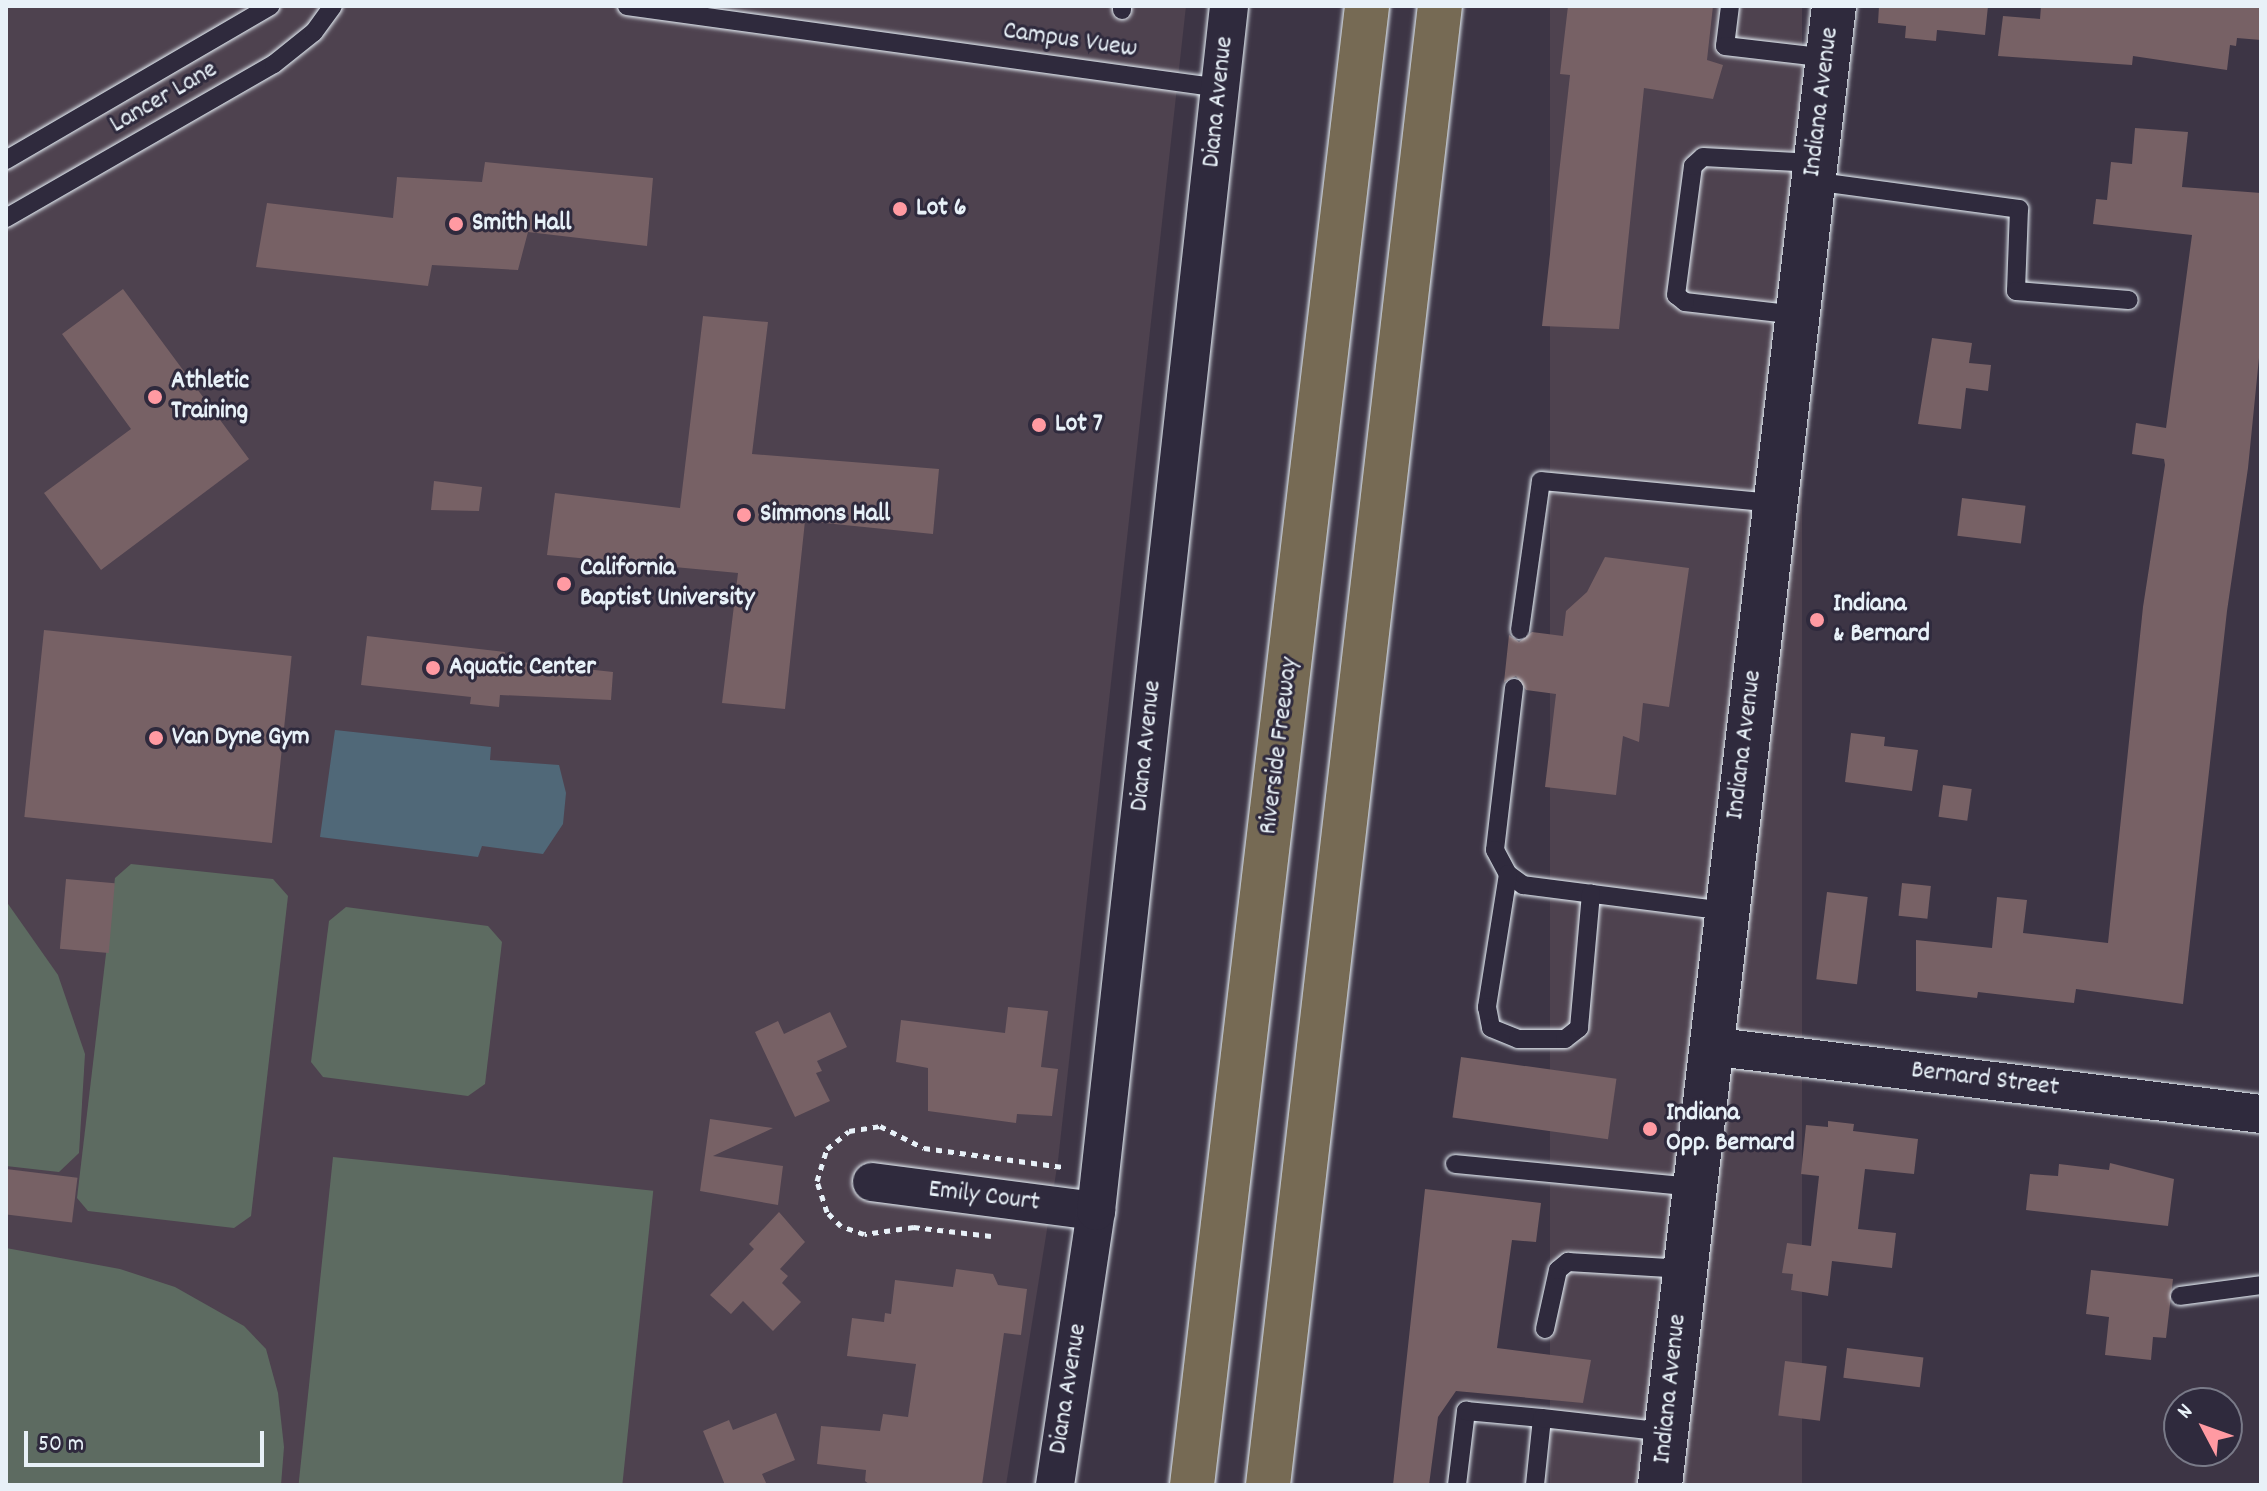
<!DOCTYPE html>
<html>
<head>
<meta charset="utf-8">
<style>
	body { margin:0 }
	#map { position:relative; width:2267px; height:1491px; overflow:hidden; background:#3d3545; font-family:Dekko,sans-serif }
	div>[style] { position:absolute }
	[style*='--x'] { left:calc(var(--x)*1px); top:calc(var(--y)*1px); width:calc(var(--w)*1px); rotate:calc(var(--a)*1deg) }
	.built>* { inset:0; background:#4e424f; transform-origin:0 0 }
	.green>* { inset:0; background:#5d6b61; transform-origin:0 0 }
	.water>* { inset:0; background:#506878 }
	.building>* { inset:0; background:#776165; transform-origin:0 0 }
	.path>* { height:5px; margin-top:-2.5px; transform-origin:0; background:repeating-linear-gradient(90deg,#e8f1f8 0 6px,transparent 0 12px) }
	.roads { filter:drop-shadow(0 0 2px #e8f1f8) drop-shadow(0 0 2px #e8f1f8) }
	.lane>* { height:18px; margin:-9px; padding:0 9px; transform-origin:9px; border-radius:9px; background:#2f2a3d }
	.street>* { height:38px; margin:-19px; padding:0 19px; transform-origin:19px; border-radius:19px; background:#2f2a3d }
	.secondary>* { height:44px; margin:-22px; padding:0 22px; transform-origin:22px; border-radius:22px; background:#2f2a3d }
	.highway>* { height:44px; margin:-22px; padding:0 22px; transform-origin:22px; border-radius:22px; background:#766a54 }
	.dots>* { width:22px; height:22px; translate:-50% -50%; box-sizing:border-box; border:4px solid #2f2a3d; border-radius:50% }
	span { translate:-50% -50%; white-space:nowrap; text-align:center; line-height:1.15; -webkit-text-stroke:6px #2f2a3d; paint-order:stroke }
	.street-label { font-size:26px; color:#e8f1f8 }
	.poi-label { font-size:26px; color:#e8f1f8; font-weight:700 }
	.left { translate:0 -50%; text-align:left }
	.frame { position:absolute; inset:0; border:8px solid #e8f1f8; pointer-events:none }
	.north { position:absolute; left:2163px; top:1387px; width:80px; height:80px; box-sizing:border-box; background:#2f2a3d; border:2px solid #797a88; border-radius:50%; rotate:311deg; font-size:22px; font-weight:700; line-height:32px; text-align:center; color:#e8f1f8 }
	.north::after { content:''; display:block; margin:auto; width:28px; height:36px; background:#ff9aa2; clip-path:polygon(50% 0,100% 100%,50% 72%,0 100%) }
	.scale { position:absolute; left:24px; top:1431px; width:240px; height:36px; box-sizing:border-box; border:4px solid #e8f1f8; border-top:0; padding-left:10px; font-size:24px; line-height:28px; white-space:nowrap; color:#e8f1f8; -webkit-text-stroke:6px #2f2a3d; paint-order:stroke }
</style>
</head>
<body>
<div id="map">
	<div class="built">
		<div style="clip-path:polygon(6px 6px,1186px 6px,1058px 1161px,1006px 1485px,6px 1485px)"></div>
		<div style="left:1550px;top:6px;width:252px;height:1489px"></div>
	</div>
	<div class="green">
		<div style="clip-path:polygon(131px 864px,273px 879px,288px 896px,251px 1216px,234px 1228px,88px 1211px,77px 1198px,115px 878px)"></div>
		<div style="clip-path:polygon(6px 901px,58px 975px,85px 1054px,79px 1153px,59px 1172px,6px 1166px)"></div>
		<div style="clip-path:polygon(346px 907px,488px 926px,502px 942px,485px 1084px,468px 1096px,323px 1077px,311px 1062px,329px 921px)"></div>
		<div style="left:333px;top:1157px;width:322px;height:330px;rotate:6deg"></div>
		<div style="clip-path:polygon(6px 1248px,120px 1269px,175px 1287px,244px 1326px,266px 1349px,278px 1393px,284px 1447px,281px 1485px,6px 1485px)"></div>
	</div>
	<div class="water">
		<div style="clip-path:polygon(335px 730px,491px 747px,490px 760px,559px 765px,566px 793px,563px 824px,543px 854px,482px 846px,478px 857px,320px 837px)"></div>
	</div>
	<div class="building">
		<div style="clip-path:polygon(1568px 6px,1713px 6px,1707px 60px,1723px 65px,1713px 99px,1644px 88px,1619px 329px,1542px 326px,1570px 75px,1560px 74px)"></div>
		<div style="clip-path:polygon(1879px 6px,1988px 6px,1985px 35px,1937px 30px,1936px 41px,1905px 38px,1906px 26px,1878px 23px)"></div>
		<div style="clip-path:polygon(2041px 6px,2261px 6px,2261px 40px,2237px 38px,2236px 46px,2230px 45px,2227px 70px,2133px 56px,2132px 65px,1998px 56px,2003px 16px,2040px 19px)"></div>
		<div style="clip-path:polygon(2135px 128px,2188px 132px,2182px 187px,2261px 193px,2261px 338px,2248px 468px,2227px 611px,2183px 1004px,2076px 989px,2074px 1003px,1978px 992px,1977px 998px,1916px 991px,1916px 940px,1992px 948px,1997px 897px,2027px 900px,2023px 933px,2108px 943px,2143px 607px,2165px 465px,2164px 459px,2132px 454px,2136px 423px,2166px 428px,2192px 235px,2093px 224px,2096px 199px,2107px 200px,2111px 162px,2132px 164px)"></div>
		<div style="clip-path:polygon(485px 162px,653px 178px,647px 246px,528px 232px,518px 270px,432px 265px,428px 286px,256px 267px,267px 203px,393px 218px,397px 177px,482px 182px)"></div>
		<div style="clip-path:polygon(123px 289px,249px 459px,101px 570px,44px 493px,131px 429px,62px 334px)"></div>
		<div style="clip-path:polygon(703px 316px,768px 322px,752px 454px,939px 469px,933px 534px,805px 521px,785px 709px,722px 703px,738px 573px,547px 555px,555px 493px,680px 508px)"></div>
		<div style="clip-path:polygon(1932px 338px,1972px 343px,1969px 363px,1991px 365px,1988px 391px,1966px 388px,1961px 429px,1918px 424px)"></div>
		<div style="clip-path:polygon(434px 481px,482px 487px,479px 511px,431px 510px)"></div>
		<div style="left:1962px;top:498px;width:64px;height:38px;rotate:7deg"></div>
		<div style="clip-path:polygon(1605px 557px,1689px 568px,1669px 707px,1643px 703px,1639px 742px,1623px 736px,1616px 795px,1545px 787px,1556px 694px,1526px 690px,1516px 676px,1504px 682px,1509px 635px,1519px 642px,1532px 632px,1563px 636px,1566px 611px,1587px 592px)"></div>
		<div style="left:44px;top:630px;width:249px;height:188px;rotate:6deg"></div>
		<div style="clip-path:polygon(367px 636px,505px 652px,504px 660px,613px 672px,611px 700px,500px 695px,499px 707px,470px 704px,471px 697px,361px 685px)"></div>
		<div style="clip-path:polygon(1851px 733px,1885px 737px,1884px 746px,1918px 750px,1912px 791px,1845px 782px)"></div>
		<div style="left:1943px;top:785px;width:29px;height:32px;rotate:8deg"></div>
		<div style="left:66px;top:879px;width:49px;height:70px;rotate:5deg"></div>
		<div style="left:1902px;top:883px;width:29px;height:33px;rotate:6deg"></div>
		<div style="left:1827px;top:892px;width:41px;height:88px;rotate:7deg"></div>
		<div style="clip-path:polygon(1008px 1007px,1048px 1011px,1041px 1067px,1058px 1069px,1052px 1116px,1017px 1114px,1016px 1123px,928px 1111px,928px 1068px,896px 1062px,901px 1020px,1005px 1033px)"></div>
		<div style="clip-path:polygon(830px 1012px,847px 1047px,817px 1061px,822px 1071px,816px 1073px,830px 1101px,795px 1117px,755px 1032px,778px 1021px,784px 1034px)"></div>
		<div style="left:1461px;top:1057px;width:157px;height:61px;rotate:8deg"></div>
		<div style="clip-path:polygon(710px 1119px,773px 1128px,713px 1156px,783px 1166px,778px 1205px,700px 1191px)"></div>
		<div style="clip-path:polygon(1828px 1121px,1854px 1124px,1853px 1131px,1918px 1139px,1914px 1174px,1865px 1169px,1858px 1229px,1896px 1233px,1892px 1268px,1832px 1261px,1828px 1296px,1791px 1290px,1793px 1274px,1782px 1273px,1787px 1243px,1811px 1246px,1819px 1176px,1801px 1174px,1806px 1125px,1828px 1127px)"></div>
		<div style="clip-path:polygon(2110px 1163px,2174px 1179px,2168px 1226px,2026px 1210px,2030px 1174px,2058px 1176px,2059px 1164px,2109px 1170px)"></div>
		<div style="left:6px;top:1169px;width:72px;height:45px;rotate:7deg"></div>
		<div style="clip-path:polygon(1425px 1189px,1541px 1203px,1536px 1242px,1512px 1240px,1497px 1348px,1591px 1360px,1583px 1403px,1456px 1391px,1438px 1417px,1429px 1485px,1393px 1485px)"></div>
		<div style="clip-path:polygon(779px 1212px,805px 1242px,780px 1269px,788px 1276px,782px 1283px,801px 1302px,773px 1331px,743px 1301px,731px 1314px,710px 1295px,754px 1249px,749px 1244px)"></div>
		<div style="clip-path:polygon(956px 1269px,993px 1274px,998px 1285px,1027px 1289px,1021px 1335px,1004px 1333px,982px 1485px,870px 1485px,865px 1481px,866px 1470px,817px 1464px,821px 1426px,880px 1431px,883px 1414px,908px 1417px,916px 1364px,847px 1356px,852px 1318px,884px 1322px,885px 1313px,891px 1314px,895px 1280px,953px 1287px)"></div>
		<div style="clip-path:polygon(2091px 1270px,2173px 1279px,2166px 1338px,2153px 1337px,2151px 1360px,2105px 1355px,2109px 1317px,2086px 1314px)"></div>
		<div style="left:1847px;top:1348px;width:77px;height:30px;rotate:7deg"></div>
		<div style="left:1785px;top:1361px;width:42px;height:55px;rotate:7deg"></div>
		<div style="clip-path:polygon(776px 1413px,795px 1460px,762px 1474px,767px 1485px,725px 1485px,703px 1431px,729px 1420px,733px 1430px)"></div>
	</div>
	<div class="path">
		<div style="--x:991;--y:1236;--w:78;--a:-173.3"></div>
		<div style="--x:914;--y:1227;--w:50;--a:172"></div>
		<div style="--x:864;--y:1234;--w:24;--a:-161"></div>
		<div style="--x:841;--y:1226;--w:20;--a:-135"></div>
		<div style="--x:827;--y:1212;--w:33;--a:-108"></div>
		<div style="--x:817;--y:1181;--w:34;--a:-73"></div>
		<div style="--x:827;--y:1149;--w:28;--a:-39"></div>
		<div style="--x:849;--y:1131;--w:31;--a:-9"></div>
		<div style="--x:880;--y:1126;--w:49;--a:26.6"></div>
		<div style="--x:924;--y:1148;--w:140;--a:7.8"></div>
	</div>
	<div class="roads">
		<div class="lane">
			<div style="--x:627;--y:6;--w:599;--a:7.87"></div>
			<div style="--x:1730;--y:6;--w:40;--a:97.1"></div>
			<div style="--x:1725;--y:46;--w:104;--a:6.6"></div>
			<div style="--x:1122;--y:10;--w:4;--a:-90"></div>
			<div style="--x:6;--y:160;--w:306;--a:-30.2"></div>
			<div style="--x:1813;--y:181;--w:208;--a:7.7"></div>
			<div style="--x:2019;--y:209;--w:82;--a:92.1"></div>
			<div style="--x:2016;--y:291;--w:113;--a:4.6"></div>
			<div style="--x:6;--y:218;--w:309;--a:-29.9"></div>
			<div style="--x:274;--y:64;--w:51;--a:-38.7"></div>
			<div style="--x:314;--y:32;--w:32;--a:-54"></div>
			<div style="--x:1797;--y:315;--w:113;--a:-173.4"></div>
			<div style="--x:1685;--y:302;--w:11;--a:-142"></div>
			<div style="--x:1676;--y:295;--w:130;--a:-82.5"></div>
			<div style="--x:1693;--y:166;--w:13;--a:-42"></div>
			<div style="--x:1703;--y:157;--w:112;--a:3.1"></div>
			<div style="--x:1520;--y:630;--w:150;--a:-82"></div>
			<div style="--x:1541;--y:481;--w:234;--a:5.4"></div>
			<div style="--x:1514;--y:688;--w:163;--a:96.7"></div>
			<div style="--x:1495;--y:850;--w:27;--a:62"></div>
			<div style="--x:1508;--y:874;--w:19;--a:36"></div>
			<div style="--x:1523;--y:885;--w:204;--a:7.3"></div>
			<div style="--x:1508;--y:874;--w:135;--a:99"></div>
			<div style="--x:1487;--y:1007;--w:21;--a:79"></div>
			<div style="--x:1491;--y:1028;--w:29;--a:22"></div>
			<div style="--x:1518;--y:1039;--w:47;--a:0"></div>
			<div style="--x:1565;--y:1039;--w:18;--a:-38"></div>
			<div style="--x:1579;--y:1028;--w:135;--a:-84.9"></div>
			<div style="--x:1455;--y:1164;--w:240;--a:5.5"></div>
			<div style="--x:2180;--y:1296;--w:82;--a:-7.7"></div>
			<div style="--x:1545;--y:1329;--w:60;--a:-77.6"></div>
			<div style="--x:1558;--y:1270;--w:13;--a:-39"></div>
			<div style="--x:1568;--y:1262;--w:117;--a:3.4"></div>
			<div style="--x:1457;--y:1485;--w:75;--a:-83.1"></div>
			<div style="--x:1466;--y:1411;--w:76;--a:5.3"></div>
			<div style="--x:1535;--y:1485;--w:67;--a:-84"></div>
			<div style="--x:1542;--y:1418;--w:125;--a:6.4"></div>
		</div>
		<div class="street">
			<div style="--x:1709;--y:1046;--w:556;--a:7.02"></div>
			<div style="--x:872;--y:1182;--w:226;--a:7.4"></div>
			<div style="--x:1055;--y:1485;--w:277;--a:-81.5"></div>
			<div style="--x:1096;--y:1211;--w:1212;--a:-83.7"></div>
		</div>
		<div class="secondary">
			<div style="--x:1660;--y:1485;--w:1489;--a:-83.29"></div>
		</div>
		<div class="highway">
			<div style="--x:1192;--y:1485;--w:1489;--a:-83.25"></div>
			<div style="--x:1268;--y:1485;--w:1489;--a:-83.37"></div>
		</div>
	</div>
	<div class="dots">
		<div style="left:900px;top:209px;background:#ff9aa2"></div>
		<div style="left:456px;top:224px;background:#ff9aa2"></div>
		<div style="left:155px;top:397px;background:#ff9aa2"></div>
		<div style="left:1039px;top:425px;background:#ff9aa2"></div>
		<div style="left:744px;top:515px;background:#ff9aa2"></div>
		<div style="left:564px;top:584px;background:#ff9aa2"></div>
		<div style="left:1817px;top:620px;background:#ff9aa2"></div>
		<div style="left:433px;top:668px;background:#ff9aa2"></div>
		<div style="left:156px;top:738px;background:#ff9aa2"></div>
		<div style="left:1650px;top:1129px;background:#ff9aa2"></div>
	</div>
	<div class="street-label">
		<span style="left:1070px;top:41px;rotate:8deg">Campus Vuew</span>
		<span style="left:164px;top:98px;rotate:-30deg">Lancer Lane</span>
		<span style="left:1219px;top:102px;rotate:-84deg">Diana Avenue</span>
		<span style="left:1822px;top:102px;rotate:-83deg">Indiana Avenue</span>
		<span style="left:1745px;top:745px;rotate:-83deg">Indiana Avenue</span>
		<span style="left:1147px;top:746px;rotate:-84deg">Diana Avenue</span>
		<span style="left:1280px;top:746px;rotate:-83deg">Riverside Freeway</span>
		<span style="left:1985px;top:1080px;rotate:7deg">Bernard Street</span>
		<span style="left:984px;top:1197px;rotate:7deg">Emily Court</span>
		<span style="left:1069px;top:1389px;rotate:-81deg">Diana Avenue</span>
		<span style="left:1671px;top:1389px;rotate:-84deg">Indiana Avenue</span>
	</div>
	<div class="poi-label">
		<span class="left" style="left:916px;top:209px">Lot 6</span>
		<span class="left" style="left:472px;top:224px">Smith Hall</span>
		<span class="left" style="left:171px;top:397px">Athletic<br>Training</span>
		<span class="left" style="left:1055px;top:425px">Lot 7</span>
		<span class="left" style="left:760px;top:515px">Simmons Hall</span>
		<span class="left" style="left:580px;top:584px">California<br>Baptist University</span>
		<span class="left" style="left:1833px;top:620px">Indiana<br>&amp; Bernard</span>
		<span class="left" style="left:449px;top:668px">Aquatic Center</span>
		<span class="left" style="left:172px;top:738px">Van Dyne Gym</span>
		<span class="left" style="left:1666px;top:1129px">Indiana<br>Opp. Bernard</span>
	</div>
	<div class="frame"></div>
	<div class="north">N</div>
	<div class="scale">50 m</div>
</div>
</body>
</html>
